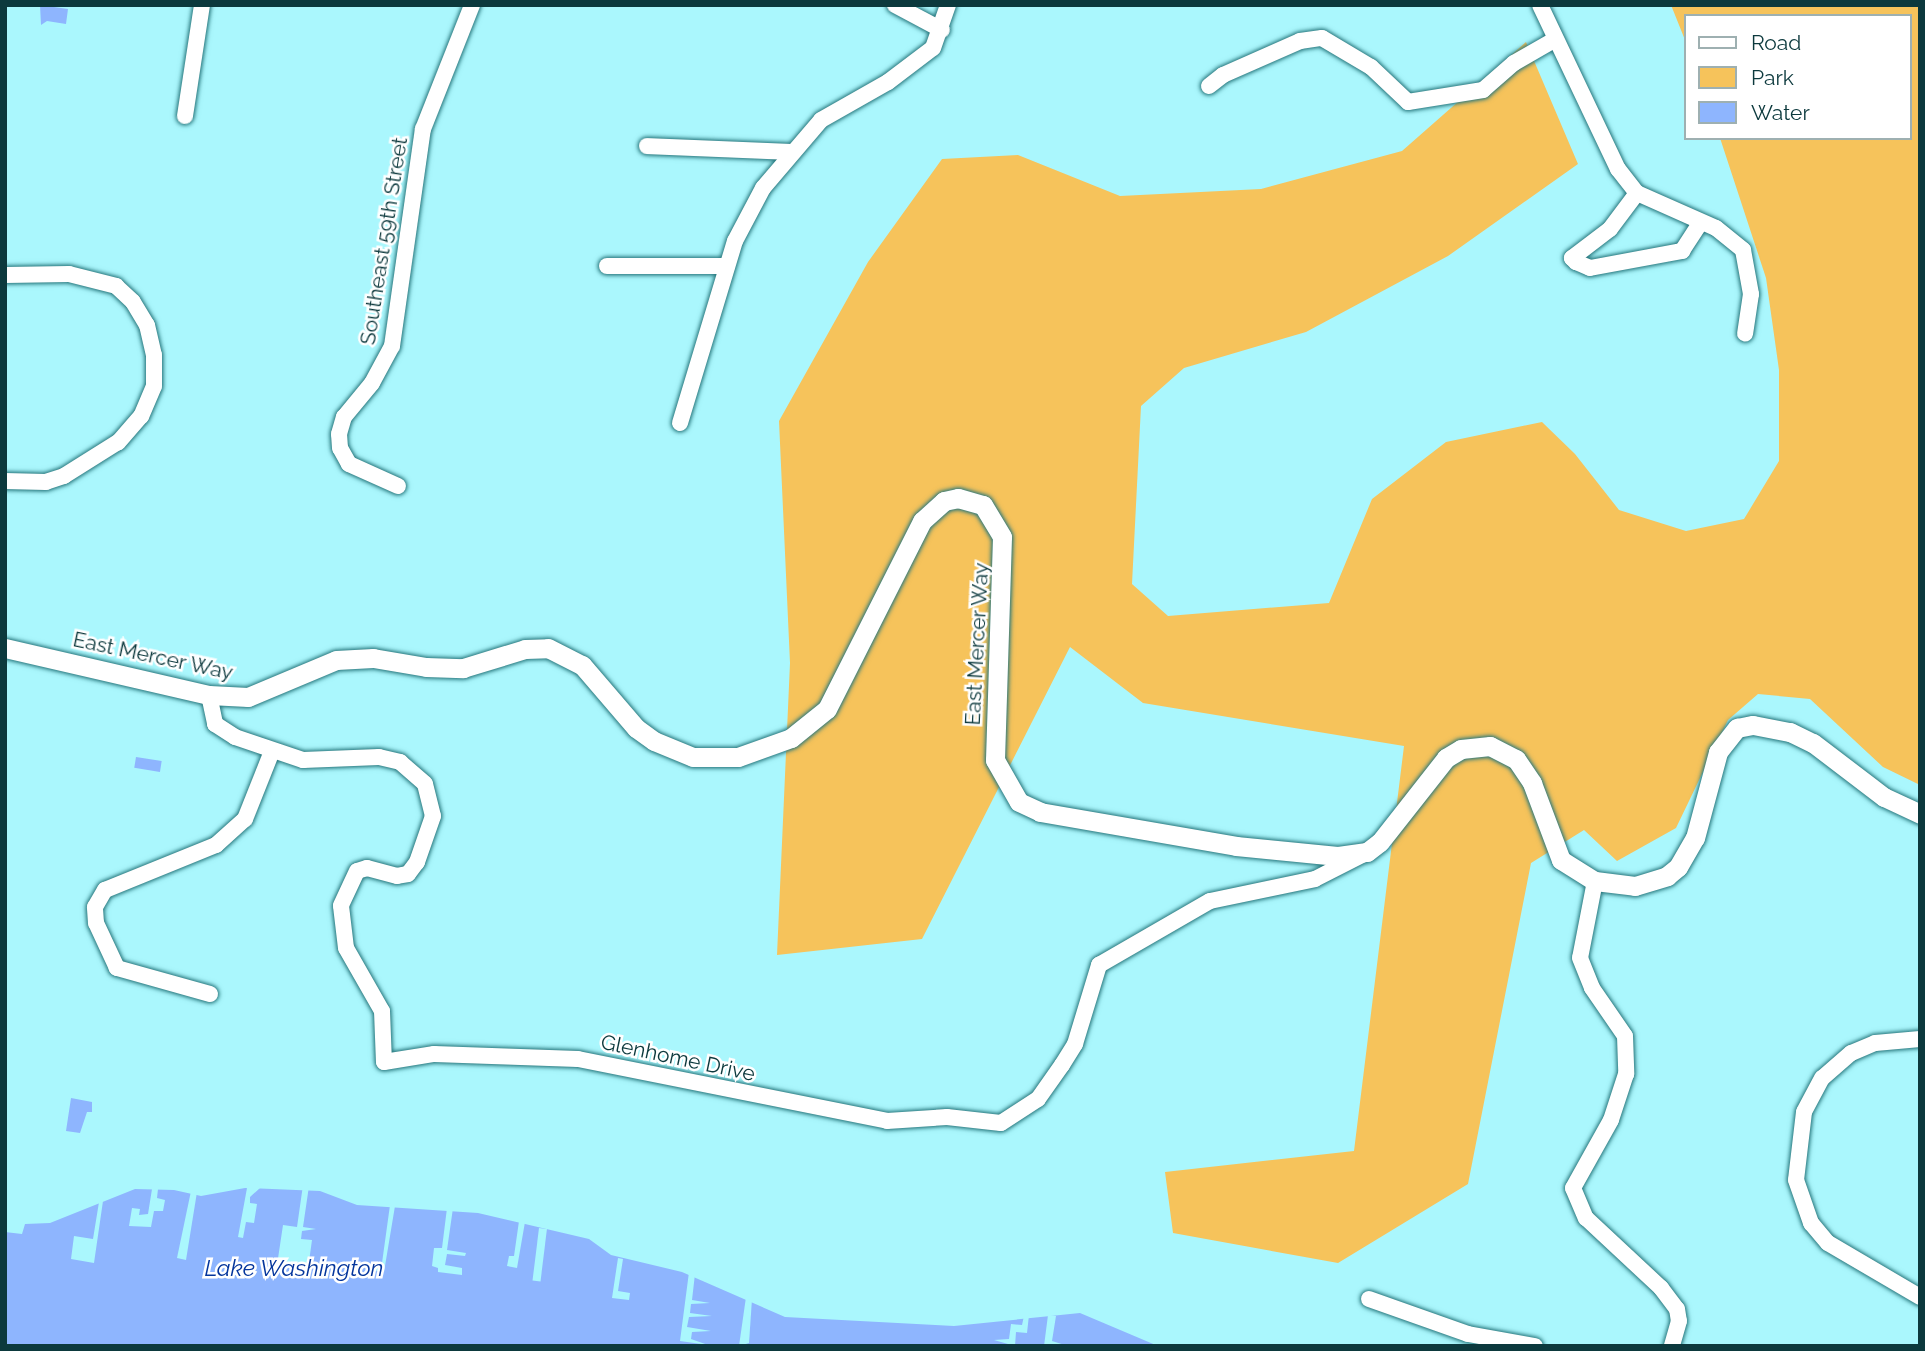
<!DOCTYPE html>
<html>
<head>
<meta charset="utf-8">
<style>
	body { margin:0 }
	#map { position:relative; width:1925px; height:1351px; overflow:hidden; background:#aaf7fd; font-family:Raleway,sans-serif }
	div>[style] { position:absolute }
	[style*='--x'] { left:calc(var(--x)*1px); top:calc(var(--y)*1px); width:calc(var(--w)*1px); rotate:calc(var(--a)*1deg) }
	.green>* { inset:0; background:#f6c35b }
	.water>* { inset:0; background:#8eb5fe; transform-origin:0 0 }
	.pier>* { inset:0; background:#aaf7fd; transform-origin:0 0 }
	.roads { filter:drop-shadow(0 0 2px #26767c) drop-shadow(0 0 2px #26767c) }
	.minor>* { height:16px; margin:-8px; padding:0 8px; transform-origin:8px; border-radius:8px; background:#fff }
	.tertiary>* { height:19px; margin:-9.5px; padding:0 9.5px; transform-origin:9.5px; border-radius:9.5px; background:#fff }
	span { translate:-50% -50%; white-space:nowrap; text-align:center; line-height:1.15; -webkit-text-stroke:5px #fff; paint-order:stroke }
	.street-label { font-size:21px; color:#0c393d }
	.water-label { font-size:23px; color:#04359c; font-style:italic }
	.frame { position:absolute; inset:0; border:7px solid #0c393d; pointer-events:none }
	.legend { position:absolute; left:1684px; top:14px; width:228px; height:126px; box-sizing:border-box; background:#fff; border:2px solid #9eb0b1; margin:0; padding:9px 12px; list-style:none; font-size:21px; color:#0c393d }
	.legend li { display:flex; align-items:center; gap:14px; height:35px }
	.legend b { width:35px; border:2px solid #9eb0b1 }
</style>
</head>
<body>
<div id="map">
	<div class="green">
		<div style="clip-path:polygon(1671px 5px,1920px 5px,1920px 785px,1883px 767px,1810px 699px,1758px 694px,1728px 720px,1676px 828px,1617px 861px,1584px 830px,1531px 863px,1468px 1184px,1338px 1263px,1173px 1233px,1165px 1172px,1354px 1151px,1404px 746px,1143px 703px,1070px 647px,922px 939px,777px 955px,790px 663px,779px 421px,868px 262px,942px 159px,1018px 155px,1120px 196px,1261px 189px,1402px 151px,1526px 42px,1578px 164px,1448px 256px,1306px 332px,1184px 368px,1141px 406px,1132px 584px,1168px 616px,1329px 603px,1372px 499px,1446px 442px,1542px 422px,1575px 454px,1619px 510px,1686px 531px,1744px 519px,1779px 461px,1779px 370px,1766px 278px,1720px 138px,1909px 138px,1909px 16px,1685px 16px,1685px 40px)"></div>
	</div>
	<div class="water">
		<div style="clip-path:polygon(40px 5px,68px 9px,66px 24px,47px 21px,41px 25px)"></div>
		<div style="left:136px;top:757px;width:26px;height:11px;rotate:9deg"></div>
		<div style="clip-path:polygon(71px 1098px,92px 1102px,92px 1112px,87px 1112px,80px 1133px,66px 1131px)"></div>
		<div style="clip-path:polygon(245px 1188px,320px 1191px,357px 1205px,478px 1213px,589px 1239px,611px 1255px,682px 1272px,785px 1317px,954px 1326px,1080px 1313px,1158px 1346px,5px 1346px,5px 1232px,22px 1234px,25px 1224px,50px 1223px,135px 1189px,174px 1190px,201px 1196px)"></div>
	</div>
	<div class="pier">
		<div style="clip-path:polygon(303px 1185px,309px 1186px,303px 1227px,316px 1229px,302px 1231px,301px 1239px,312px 1240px,308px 1269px,277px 1265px,283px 1225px,297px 1227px)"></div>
		<div style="clip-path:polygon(247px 1188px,260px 1188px,250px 1197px,250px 1203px,257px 1204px,254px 1223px,246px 1222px,243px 1238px,238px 1237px)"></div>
		<div style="clip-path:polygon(152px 1189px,158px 1189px,157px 1198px,165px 1200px,163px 1211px,154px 1211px,151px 1227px,129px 1226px,132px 1208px,140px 1209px,139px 1215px,148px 1214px)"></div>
		<div style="clip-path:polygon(191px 1191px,197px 1192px,186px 1260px,177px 1258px)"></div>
		<div style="clip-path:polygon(103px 1201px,94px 1263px,71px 1259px,74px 1236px,93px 1239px,99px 1202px)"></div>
		<div style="clip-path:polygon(390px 1205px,395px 1206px,384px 1272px,371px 1270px,372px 1262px,382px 1263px)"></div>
		<div style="clip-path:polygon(447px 1208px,453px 1208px,447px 1250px,466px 1253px,465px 1256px,447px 1254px,445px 1265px,462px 1268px,462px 1275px,438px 1272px,438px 1268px,432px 1266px,434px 1248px,442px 1248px)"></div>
		<div style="clip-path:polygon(519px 1221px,525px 1222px,517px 1268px,507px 1266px,509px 1256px,514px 1256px)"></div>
		<div style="left:539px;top:1228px;width:8px;height:53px;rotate:7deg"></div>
		<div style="clip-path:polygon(618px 1258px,623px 1259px,618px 1291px,630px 1293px,629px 1300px,612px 1298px)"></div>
		<div style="clip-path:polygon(689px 1272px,695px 1274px,692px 1300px,710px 1303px,691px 1304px,690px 1313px,712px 1316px,689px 1317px,687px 1327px,711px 1331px,692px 1332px,691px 1339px,708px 1345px,680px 1341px)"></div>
		<div style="clip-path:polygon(746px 1297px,752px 1299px,749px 1343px,739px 1346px)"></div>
		<div style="clip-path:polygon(1029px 1315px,1027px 1333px,1016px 1332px,1015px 1346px,994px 1340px,1009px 1339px,1011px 1324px,1022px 1325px,1024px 1316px)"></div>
		<div style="clip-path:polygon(1048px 1315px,1056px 1316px,1052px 1341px,1068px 1346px,1044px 1346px)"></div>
	</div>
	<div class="roads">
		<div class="minor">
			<div style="--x:895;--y:5;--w:53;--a:28"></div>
			<div style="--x:1540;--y:5;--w:182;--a:64.6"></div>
			<div style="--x:1618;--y:169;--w:31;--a:52"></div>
			<div style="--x:1637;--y:193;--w:86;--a:23.9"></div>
			<div style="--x:1716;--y:228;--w:35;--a:39"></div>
			<div style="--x:1743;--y:250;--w:45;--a:79.7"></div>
			<div style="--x:1751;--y:294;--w:40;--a:98.5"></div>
			<div style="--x:1209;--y:86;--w:18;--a:-38"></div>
			<div style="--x:1223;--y:75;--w:84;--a:-23.8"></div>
			<div style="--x:1300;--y:41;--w:22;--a:-8"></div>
			<div style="--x:1322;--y:38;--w:57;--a:30.6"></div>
			<div style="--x:1371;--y:67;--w:51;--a:43.4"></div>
			<div style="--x:1408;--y:102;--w:76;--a:-9.1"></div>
			<div style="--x:1483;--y:90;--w:41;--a:-41.1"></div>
			<div style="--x:1514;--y:63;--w:46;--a:-29.9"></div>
			<div style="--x:185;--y:116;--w:112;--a:-81.3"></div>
			<div style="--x:647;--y:146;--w:143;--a:2.4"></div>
			<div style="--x:1637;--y:193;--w:45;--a:126.9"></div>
			<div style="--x:1610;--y:229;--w:48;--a:142.7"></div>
			<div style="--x:1572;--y:258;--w:6;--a:45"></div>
			<div style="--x:1576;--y:262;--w:15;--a:23"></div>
			<div style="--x:1590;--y:268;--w:94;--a:-10.5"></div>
			<div style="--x:1682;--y:251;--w:33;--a:-57"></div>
			<div style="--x:607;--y:266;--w:120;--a:0"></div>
			<div style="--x:5;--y:275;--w:64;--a:-0.9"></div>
			<div style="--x:69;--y:274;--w:49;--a:14.3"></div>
			<div style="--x:116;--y:286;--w:23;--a:43"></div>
			<div style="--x:133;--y:302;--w:27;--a:59"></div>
			<div style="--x:147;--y:325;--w:31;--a:77"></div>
			<div style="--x:154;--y:355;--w:31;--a:90"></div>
			<div style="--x:154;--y:386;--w:33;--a:113"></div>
			<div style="--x:141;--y:416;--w:35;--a:131"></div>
			<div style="--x:118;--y:442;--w:64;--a:147.8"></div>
			<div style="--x:64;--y:476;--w:19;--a:162"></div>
			<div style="--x:46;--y:482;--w:41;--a:-178.6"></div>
			<div style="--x:680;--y:423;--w:190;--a:-73.2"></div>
			<div style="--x:735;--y:241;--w:60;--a:-62.2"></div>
			<div style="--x:763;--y:188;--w:89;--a:-49.5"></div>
			<div style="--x:821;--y:120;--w:77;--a:-29.6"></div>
			<div style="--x:888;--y:82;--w:56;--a:-37.1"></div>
			<div style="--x:933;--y:48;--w:46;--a:-70.8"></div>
			<div style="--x:398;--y:486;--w:54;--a:-155.8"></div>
			<div style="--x:349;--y:464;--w:18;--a:-119"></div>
			<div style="--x:340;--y:448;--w:14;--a:-94"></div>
			<div style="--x:339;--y:434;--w:18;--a:-74"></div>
			<div style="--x:344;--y:417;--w:44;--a:-50.5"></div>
			<div style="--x:372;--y:383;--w:42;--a:-61.6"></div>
			<div style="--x:392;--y:346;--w:219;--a:-81.9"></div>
			<div style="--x:423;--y:129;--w:133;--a:-68.4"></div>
			<div style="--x:209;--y:695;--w:30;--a:78"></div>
			<div style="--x:215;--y:724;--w:24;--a:33"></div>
			<div style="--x:235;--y:737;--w:72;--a:18.7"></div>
			<div style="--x:303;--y:760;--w:76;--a:-2.3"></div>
			<div style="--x:379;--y:757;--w:22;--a:13"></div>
			<div style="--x:400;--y:762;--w:33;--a:41"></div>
			<div style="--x:425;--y:784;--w:33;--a:76"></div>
			<div style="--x:433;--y:816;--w:49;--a:109.2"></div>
			<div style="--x:417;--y:862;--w:15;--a:127"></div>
			<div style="--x:408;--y:874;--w:11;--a:170"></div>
			<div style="--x:397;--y:876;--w:31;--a:-165"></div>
			<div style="--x:367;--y:868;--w:10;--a:163"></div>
			<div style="--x:357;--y:871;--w:38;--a:115"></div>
			<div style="--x:341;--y:906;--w:42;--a:83.2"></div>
			<div style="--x:346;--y:948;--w:73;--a:60.3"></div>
			<div style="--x:382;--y:1011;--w:51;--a:87.8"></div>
			<div style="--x:384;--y:1062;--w:51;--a:-9.1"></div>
			<div style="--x:434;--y:1054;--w:144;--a:2"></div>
			<div style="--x:578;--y:1059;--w:315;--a:11.3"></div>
			<div style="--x:887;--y:1121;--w:60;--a:-3.8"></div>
			<div style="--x:947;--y:1117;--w:54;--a:6.3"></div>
			<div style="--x:1001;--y:1123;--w:44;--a:-33"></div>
			<div style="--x:1038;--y:1099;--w:42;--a:-54.8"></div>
			<div style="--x:1062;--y:1065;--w:25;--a:-58"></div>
			<div style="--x:1075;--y:1044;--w:83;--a:-73.1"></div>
			<div style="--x:1099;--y:965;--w:128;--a:-30"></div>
			<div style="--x:1210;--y:901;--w:107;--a:-11.8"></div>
			<div style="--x:1315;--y:879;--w:53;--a:-27.1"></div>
			<div style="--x:1595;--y:881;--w:78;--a:101"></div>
			<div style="--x:1580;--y:958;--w:32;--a:68"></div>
			<div style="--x:1592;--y:988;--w:58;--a:55.5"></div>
			<div style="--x:1625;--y:1036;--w:38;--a:88"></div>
			<div style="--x:1626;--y:1074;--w:48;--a:108.1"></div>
			<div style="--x:1611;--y:1120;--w:78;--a:119.2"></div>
			<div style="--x:1573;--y:1188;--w:33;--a:67"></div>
			<div style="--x:1586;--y:1218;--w:103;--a:43"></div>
			<div style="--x:1661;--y:1288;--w:26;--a:53"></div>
			<div style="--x:1677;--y:1309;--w:12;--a:81"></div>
			<div style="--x:1679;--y:1321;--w:26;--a:106"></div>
			<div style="--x:210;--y:994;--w:97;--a:-164.4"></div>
			<div style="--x:117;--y:968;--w:50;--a:-115"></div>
			<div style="--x:96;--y:923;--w:16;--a:-94"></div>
			<div style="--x:95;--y:907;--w:20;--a:-60"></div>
			<div style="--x:105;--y:890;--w:120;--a:-22.1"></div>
			<div style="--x:216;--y:845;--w:39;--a:-42"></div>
			<div style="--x:245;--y:819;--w:73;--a:-68.3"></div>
			<div style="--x:1920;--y:1039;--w:45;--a:174.9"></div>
			<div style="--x:1875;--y:1043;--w:26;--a:157"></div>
			<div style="--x:1851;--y:1053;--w:38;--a:139"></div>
			<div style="--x:1822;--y:1078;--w:38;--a:118"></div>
			<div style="--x:1804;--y:1112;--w:68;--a:96.7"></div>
			<div style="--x:1796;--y:1180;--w:46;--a:70.8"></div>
			<div style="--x:1811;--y:1223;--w:26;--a:50"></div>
			<div style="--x:1828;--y:1243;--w:107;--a:30.4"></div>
			<div style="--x:1369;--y:1299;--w:105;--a:19.5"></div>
			<div style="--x:1468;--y:1334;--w:68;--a:10.2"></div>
		</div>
		<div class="tertiary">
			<div style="--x:5;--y:648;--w:209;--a:13"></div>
			<div style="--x:209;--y:695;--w:39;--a:3"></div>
			<div style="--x:248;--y:697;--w:95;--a:-22.8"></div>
			<div style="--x:336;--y:660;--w:37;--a:-3"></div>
			<div style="--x:373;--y:658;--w:54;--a:9.6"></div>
			<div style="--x:426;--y:667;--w:37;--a:2"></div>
			<div style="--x:463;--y:668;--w:65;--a:-17"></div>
			<div style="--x:525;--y:649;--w:23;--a:-2"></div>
			<div style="--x:548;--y:648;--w:38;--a:27"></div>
			<div style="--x:582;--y:665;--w:83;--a:49.4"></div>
			<div style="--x:636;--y:728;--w:22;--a:36"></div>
			<div style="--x:654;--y:741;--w:42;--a:22.3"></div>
			<div style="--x:693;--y:757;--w:45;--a:0"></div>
			<div style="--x:738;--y:757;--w:56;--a:-19.7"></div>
			<div style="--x:791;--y:738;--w:46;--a:-38.9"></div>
			<div style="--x:827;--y:709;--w:211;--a:-63.2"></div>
			<div style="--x:922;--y:521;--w:30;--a:-42"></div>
			<div style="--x:944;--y:501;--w:14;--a:-12"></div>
			<div style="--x:958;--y:498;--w:26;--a:16"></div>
			<div style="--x:983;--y:505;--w:37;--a:59"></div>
			<div style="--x:1002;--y:537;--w:223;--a:91.8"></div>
			<div style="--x:995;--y:760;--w:48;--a:60.3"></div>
			<div style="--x:1019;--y:802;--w:23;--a:25"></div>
			<div style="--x:1040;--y:812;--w:199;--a:9.8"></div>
			<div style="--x:1236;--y:846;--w:102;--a:5.6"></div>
			<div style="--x:1338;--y:856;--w:29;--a:-8"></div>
			<div style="--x:1367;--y:852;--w:16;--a:-38"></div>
			<div style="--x:1380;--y:842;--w:107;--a:-51.8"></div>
			<div style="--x:1446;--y:758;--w:17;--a:-31"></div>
			<div style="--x:1461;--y:749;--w:29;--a:-6"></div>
			<div style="--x:1490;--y:746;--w:29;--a:27"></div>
			<div style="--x:1516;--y:759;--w:29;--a:56"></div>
			<div style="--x:1532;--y:783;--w:82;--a:69.4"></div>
			<div style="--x:1561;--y:860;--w:40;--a:32"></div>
			<div style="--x:1595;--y:881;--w:40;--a:7.1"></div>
			<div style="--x:1635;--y:886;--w:34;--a:-17"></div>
			<div style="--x:1667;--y:876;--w:14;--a:-39"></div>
			<div style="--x:1678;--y:867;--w:34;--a:-60"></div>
			<div style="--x:1695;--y:838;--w:89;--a:-75"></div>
			<div style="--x:1718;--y:752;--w:31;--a:-52"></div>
			<div style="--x:1737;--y:728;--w:16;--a:-11"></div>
			<div style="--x:1753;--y:725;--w:38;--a:11"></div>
			<div style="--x:1790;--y:732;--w:25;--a:26"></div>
			<div style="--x:1813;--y:743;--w:89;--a:37.3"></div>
			<div style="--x:1884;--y:797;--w:40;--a:25"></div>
		</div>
	</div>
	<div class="street-label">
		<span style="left:384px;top:241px;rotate:-81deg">Southeast 59th Street</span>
		<span style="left:977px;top:644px;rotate:-87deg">East Mercer Way</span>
		<span style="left:153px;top:656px;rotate:12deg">East Mercer Way</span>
		<span style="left:678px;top:1058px;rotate:12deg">Glenhome Drive</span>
	</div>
	<div class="water-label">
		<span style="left:294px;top:1268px">Lake Washington</span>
	</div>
	<div class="frame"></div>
	<ul class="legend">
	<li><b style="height:9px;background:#fff"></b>Road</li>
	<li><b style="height:19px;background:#f6c35b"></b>Park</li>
	<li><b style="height:19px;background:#8eb5fe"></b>Water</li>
	</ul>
</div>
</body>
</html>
